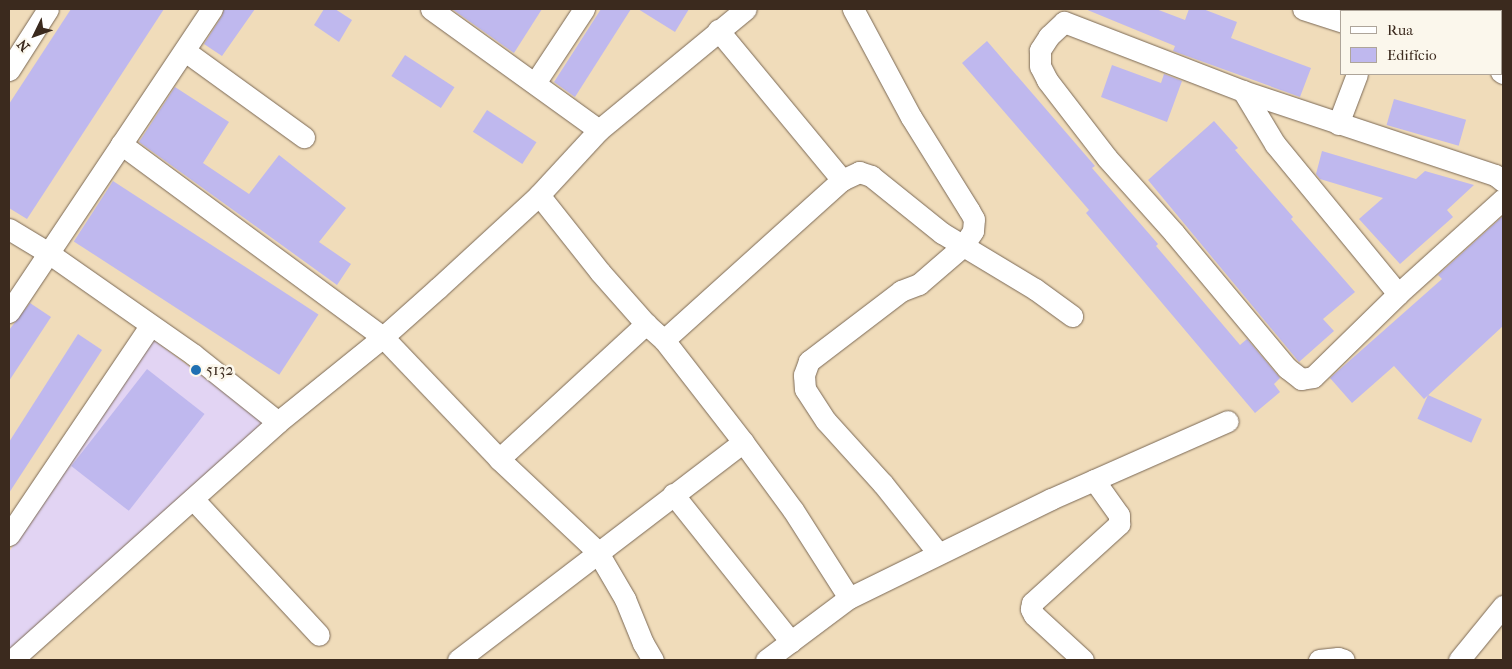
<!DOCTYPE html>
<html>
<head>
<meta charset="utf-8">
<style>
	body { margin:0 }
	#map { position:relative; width:1512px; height:669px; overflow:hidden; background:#f0dcba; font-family:"IM FELL French Canon",serif }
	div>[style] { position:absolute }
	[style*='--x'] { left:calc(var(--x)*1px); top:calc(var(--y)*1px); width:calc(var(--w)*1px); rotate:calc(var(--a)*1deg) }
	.built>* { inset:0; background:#e2d4f3 }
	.building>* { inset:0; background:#bfb8ee; transform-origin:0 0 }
	.roads { filter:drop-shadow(0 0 1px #7a6855) drop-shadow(0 0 1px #7a6855) }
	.minor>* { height:21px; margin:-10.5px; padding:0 10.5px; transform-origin:10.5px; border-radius:10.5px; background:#fff }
	.dots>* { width:14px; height:14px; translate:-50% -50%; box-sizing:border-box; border:2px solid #fbf7ec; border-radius:50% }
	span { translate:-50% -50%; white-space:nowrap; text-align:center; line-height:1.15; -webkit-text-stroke:5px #fbf7ec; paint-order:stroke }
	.poi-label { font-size:16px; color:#3b2a1e }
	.left { translate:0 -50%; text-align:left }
	.frame { position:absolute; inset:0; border:10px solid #3b2a1e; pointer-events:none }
	.legend { position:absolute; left:1340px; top:10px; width:162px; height:65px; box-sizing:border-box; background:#fbf7ec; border:1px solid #aea59a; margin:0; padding:6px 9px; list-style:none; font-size:15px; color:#3b2a1e }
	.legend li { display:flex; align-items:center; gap:10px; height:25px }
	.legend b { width:25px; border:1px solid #aea59a }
	.north { position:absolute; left:10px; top:10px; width:50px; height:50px; -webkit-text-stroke:4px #fbf7ec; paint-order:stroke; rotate:228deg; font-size:14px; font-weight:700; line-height:20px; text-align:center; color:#3b2a1e }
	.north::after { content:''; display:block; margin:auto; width:18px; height:22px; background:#3b2a1e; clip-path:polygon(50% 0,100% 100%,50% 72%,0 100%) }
</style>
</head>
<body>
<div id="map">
	<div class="built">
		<div style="clip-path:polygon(151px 338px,264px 422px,9px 650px,9px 552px)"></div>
	</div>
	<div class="building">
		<div style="clip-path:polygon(71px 9px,164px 9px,27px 219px,9px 208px,9px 104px)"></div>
		<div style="clip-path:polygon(224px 9px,255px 9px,222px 56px,204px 44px,222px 16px)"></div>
		<div style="clip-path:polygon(324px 9px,335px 9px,352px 20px,339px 42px,314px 25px)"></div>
		<div style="clip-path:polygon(452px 9px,542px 9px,514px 53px)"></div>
		<div style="clip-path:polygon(601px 9px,631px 9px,575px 97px,554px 82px)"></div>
		<div style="clip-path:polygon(638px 9px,689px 9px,675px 32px)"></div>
		<div style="clip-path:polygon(1085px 9px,1156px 9px,1185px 20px,1189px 9px,1203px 9px,1237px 22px,1231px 38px,1311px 68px,1300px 97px,1173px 51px,1175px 46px)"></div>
		<div style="clip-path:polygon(987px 41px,1095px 166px,1092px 168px,1158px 244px,1156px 246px,1240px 345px,1247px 339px,1280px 378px,1274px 384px,1280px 392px,1255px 413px,1086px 213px,1089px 210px,962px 63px)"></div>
		<div style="left:405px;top:55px;width:59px;height:25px;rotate:33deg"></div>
		<div style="clip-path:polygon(1112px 65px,1161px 83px,1164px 74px,1182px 81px,1167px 122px,1101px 97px)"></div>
		<div style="clip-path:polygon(175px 87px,229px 122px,203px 163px,249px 194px,279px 155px,346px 208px,319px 242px,351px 264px,337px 285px,139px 142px)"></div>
		<div style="left:1394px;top:99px;width:75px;height:27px;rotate:16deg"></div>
		<div style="left:487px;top:110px;width:59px;height:26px;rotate:33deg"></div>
		<div style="clip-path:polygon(1214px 121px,1238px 148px,1235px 150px,1293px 217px,1291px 219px,1355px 292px,1323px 319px,1334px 331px,1299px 362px,1148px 180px)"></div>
		<div style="clip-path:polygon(1322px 151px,1416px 179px,1425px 171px,1474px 185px,1447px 210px,1453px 217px,1400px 264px,1359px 219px,1383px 198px,1320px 179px,1316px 174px)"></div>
		<div style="left:113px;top:181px;width:245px;height:72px;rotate:33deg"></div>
		<div style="clip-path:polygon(1503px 216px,1503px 326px,1424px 399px,1394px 366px,1352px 403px,1330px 378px,1442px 279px,1438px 275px)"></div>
		<div style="clip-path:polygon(30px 303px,51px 317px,9px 381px,9px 330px)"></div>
		<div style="clip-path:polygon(78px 334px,102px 350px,9px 493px,9px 442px)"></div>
		<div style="left:147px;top:369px;width:73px;height:123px;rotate:38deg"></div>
		<div style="left:1428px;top:395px;width:59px;height:26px;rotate:24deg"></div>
	</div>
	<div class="roads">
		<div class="minor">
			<div style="--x:431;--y:9;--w:207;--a:35.8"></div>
			<div style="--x:853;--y:9;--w:123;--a:61.8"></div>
			<div style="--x:911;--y:117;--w:110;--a:58.1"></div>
			<div style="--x:969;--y:210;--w:10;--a:61"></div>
			<div style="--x:974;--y:219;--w:12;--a:95"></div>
			<div style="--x:973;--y:231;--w:18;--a:124"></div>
			<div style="--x:963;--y:246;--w:58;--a:139.2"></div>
			<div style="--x:919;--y:284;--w:19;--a:159"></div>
			<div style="--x:901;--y:291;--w:116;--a:142.7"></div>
			<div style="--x:809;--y:361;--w:15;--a:110"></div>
			<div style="--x:804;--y:375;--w:14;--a:86"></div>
			<div style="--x:805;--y:389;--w:38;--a:57"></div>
			<div style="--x:826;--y:421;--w:85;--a:47.9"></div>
			<div style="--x:883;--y:484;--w:88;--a:51.4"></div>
			<div style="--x:1303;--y:9;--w:40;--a:18"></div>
			<div style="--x:1358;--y:11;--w:3;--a:-45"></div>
			<div style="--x:1501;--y:27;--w:4;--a:-63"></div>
			<div style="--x:718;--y:30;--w:195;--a:50.4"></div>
			<div style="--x:185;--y:51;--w:147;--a:35.9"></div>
			<div style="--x:9;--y:70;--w:72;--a:-57.4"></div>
			<div style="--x:1501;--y:72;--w:2;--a:27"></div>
			<div style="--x:535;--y:83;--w:89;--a:-56.5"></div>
			<div style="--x:1243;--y:91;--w:62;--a:58.9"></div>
			<div style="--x:1275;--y:144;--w:194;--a:50.6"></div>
			<div style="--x:1338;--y:124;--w:53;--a:-69.2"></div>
			<div style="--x:121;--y:144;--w:325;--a:36.4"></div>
			<div style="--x:383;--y:337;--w:168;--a:46.4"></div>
			<div style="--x:499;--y:459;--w:134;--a:43.2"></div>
			<div style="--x:597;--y:551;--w:56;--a:59.7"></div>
			<div style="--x:625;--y:599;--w:48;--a:67.8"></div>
			<div style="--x:643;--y:643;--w:20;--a:60"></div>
			<div style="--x:1503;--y:181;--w:10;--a:-143"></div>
			<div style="--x:1495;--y:175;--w:266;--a:-161.6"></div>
			<div style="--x:1243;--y:91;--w:192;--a:-158.9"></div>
			<div style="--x:1064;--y:22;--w:21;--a:137"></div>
			<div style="--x:1049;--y:36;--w:17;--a:123"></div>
			<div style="--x:1040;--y:50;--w:16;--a:90"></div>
			<div style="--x:1040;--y:66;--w:16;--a:63"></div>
			<div style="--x:1047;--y:80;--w:98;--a:52.4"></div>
			<div style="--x:1107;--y:158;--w:101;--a:48.2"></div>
			<div style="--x:1174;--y:233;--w:176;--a:50.1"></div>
			<div style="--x:1287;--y:368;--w:18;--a:38"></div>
			<div style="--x:1301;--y:379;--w:12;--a:-9"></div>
			<div style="--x:1313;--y:377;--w:119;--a:-44.3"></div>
			<div style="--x:1398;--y:294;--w:142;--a:-42.1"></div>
			<div style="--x:539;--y:195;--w:98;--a:51.6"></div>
			<div style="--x:600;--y:272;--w:69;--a:48.5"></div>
			<div style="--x:646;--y:324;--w:24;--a:42"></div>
			<div style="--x:664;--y:340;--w:129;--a:52.2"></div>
			<div style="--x:743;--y:442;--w:84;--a:53.7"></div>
			<div style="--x:793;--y:510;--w:104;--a:57.5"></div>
			<div style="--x:849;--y:598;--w:225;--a:-26.1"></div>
			<div style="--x:1051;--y:499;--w:193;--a:-23.8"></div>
			<div style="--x:9;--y:229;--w:44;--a:31.2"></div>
			<div style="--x:47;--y:252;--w:179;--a:35"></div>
			<div style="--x:194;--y:355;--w:107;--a:38.6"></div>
			<div style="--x:9;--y:312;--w:365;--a:-56.2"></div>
			<div style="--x:664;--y:340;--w:239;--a:-42"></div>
			<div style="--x:842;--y:180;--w:19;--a:-25"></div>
			<div style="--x:859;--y:172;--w:13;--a:18"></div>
			<div style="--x:871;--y:176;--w:91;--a:38.8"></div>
			<div style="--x:942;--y:233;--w:109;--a:31.1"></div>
			<div style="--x:1035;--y:289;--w:46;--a:36.1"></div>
			<div style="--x:499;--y:459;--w:200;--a:-42.6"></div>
			<div style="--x:673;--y:494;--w:189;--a:51.4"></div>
			<div style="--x:193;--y:499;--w:185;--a:47.2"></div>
			<div style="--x:9;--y:535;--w:252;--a:-56"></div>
			<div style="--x:12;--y:660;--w:357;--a:-41.8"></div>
			<div style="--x:278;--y:422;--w:135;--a:-39"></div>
			<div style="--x:383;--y:337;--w:74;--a:-41.7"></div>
			<div style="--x:438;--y:288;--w:137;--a:-42.6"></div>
			<div style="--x:539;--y:195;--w:88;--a:-47.3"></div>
			<div style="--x:599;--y:130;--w:190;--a:-39.5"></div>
			<div style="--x:458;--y:660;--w:359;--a:-37.4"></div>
			<div style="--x:766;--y:660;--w:104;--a:-36.8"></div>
			<div style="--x:1083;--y:660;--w:67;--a:-137.4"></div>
			<div style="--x:1034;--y:615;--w:7;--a:-117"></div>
			<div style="--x:1031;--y:609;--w:6;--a:-81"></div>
			<div style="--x:1032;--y:603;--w:118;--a:-42.2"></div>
			<div style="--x:1119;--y:524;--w:9;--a:-90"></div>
			<div style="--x:1119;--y:515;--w:43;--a:-125.5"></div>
			<div style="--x:1319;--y:660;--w:19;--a:-6"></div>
			<div style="--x:1338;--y:658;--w:6;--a:18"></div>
			<div style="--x:1459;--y:660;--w:70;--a:-50.8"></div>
		</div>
	</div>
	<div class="dots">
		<div style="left:196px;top:370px;background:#1f6fb2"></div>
	</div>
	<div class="poi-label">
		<span class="left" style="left:206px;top:370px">5132</span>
	</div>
	<div class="frame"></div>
	<ul class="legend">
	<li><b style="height:6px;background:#fff"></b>Rua</li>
	<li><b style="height:14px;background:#bfb8ee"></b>Edifício</li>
	</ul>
	<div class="north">N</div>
</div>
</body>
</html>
